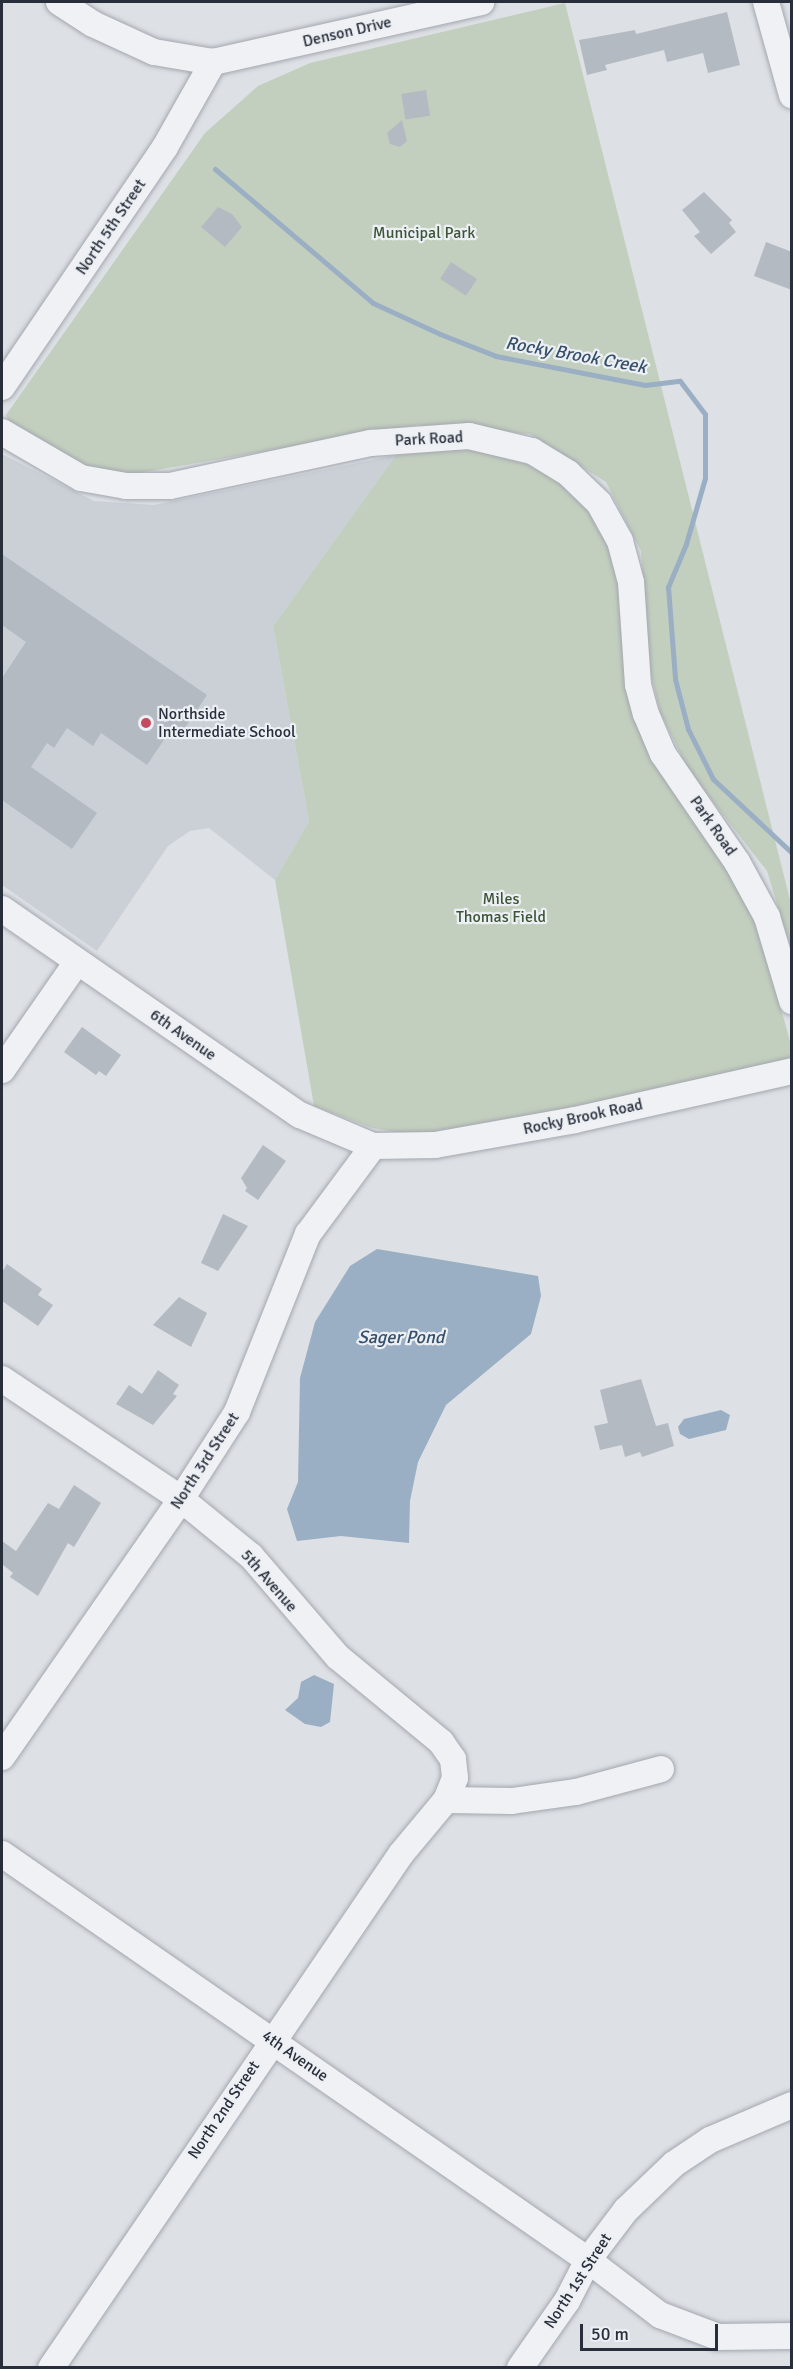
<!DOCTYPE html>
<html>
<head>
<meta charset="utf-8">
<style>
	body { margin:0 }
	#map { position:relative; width:793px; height:2369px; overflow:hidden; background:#dde0e5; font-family:Signika,sans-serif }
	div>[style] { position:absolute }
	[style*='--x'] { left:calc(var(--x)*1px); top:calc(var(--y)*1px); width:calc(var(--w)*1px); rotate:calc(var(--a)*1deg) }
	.built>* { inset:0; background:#cbd0d7 }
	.green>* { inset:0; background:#c3cfbe }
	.water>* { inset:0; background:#9aafc3 }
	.stream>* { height:5px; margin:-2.5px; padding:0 2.5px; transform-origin:2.5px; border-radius:2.5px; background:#9aafc3 }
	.building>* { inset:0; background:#b4bac2; transform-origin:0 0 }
	.roads { filter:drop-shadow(0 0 2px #a3a7af) drop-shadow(0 0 2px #a3a7af) }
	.minor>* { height:26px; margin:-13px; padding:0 13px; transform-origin:13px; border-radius:13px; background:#eff1f4 }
	.dots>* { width:16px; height:16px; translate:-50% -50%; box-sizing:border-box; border:3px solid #eceff3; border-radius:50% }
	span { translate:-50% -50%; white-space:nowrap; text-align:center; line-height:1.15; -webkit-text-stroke:4.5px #eceff3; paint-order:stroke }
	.street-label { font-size:16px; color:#282f3b }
	.park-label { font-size:16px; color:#3d5536 }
	.poi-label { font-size:16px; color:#282f3b }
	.left { translate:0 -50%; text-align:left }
	.water-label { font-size:18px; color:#354f6b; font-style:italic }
	.frame { position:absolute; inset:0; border:3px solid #282f3b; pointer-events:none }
	.scale { position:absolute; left:580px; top:2324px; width:138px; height:27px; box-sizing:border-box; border:3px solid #282f3b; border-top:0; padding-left:8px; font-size:18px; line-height:21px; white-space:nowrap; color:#282f3b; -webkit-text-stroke:4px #eceff3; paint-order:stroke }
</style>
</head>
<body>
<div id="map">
	<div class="built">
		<div style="clip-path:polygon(2px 454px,94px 501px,154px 505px,396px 455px,273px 626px,309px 821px,275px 880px,209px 828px,190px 831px,168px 846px,97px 951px,2px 885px)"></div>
	</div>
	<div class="green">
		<div style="clip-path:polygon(565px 3px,791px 904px,791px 949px,767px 871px,689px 771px,660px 712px,649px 666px,641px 551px,606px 482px,530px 434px,417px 425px,116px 477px,90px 468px,10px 425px,6px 415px,205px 133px,258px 86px,310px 63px)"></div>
		<div style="clip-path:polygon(468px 448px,527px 464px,572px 490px,602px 527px,619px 572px,626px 690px,744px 890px,757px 921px,791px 1045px,791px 1058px,478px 1129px,421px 1136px,372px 1128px,314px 1106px,275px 880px,309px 821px,273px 626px,396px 455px)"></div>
	</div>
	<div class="water">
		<div style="clip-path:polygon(377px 1249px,538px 1276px,541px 1296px,531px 1334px,446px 1405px,418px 1462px,410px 1501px,409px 1543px,341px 1536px,297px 1541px,287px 1509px,298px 1482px,300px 1378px,315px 1322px,350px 1266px)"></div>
		<div style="clip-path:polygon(721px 1410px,730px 1415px,726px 1430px,689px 1439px,680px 1434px,678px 1427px,684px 1419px)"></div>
		<div style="clip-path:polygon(314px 1675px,334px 1684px,330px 1722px,321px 1727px,305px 1724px,285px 1710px,298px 1698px,301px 1682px)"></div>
	</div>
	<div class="stream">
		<div style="--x:215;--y:169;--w:207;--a:40.3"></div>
		<div style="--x:373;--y:303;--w:74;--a:24.8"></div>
		<div style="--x:440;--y:334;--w:60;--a:21.4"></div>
		<div style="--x:496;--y:356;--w:152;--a:11"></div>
		<div style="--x:645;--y:385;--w:35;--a:-7"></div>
		<div style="--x:680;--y:381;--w:41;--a:52.9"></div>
		<div style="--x:705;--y:414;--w:64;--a:90"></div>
		<div style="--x:705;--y:478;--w:69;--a:106.1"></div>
		<div style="--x:686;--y:544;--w:47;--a:112.7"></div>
		<div style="--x:668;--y:587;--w:92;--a:85.6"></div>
		<div style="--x:675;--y:679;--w:52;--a:75.4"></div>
		<div style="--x:688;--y:729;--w:56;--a:63.4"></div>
		<div style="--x:713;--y:779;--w:107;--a:43.1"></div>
	</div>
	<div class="building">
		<div style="clip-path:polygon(727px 12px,740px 65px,708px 73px,703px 53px,667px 62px,664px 50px,605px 65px,607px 70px,587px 75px,579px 40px,635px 30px,636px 34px)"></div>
		<div style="left:426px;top:90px;width:26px;height:25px;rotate:81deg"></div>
		<div style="clip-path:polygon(402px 120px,407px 141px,400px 147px,390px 144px,387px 133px)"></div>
		<div style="clip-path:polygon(704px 192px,732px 220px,729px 223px,736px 232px,711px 254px,694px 236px,700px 232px,682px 210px)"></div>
		<div style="clip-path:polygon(218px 207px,232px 214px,242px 227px,225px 247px,201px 227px)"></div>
		<div style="clip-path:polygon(766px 242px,792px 252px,792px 290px,754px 276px)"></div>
		<div style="left:451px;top:262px;width:31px;height:20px;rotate:33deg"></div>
		<div style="clip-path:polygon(2px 554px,207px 695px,181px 734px,172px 728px,147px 765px,101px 733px,93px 746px,67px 728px,54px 748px,47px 743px,31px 767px,97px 813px,72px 849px,2px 800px,2px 678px,26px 642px,2px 625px)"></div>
		<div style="clip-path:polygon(82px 1027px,121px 1055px,106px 1076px,99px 1071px,96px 1075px,64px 1052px)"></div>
		<div style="clip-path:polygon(263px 1145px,286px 1161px,258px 1200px,245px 1191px,247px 1188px,241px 1178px)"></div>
		<div style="clip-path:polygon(223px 1214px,248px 1226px,218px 1271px,201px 1263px)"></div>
		<div style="clip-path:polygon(7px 1264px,42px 1289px,38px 1295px,53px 1305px,38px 1326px,2px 1301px,2px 1272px)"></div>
		<div style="clip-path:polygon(179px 1297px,207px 1313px,191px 1347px,153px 1325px)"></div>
		<div style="clip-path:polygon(158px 1370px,179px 1385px,173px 1394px,177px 1396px,153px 1425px,116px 1404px,129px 1385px,142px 1394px)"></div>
		<div style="clip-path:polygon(641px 1379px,656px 1426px,668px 1423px,674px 1446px,642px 1457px,640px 1452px,625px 1457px,622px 1445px,600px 1450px,594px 1426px,608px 1423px,600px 1390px)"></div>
		<div style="clip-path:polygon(74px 1485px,101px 1503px,74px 1547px,68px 1543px,38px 1596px,10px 1577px,13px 1573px,2px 1564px,2px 1541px,16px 1551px,48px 1503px,59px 1509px)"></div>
	</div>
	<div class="roads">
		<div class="minor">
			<div style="--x:59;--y:2;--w:40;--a:32.9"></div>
			<div style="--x:93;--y:24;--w:67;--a:24.7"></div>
			<div style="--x:154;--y:52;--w:60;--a:9.6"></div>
			<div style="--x:213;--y:62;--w:275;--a:-12.6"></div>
			<div style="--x:766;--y:2;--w:97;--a:74.4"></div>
			<div style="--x:2;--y:387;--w:290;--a:-55.8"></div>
			<div style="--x:165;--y:147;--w:98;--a:-60.5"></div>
			<div style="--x:2;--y:432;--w:91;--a:30.2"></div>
			<div style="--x:81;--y:478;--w:46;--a:10.1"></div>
			<div style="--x:126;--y:486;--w:44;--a:0"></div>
			<div style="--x:170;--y:486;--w:206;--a:-12.1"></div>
			<div style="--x:371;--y:443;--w:98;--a:-4.1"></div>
			<div style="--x:469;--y:436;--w:65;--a:13.4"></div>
			<div style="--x:532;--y:451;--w:42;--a:31.4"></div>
			<div style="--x:568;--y:473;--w:43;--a:44.1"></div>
			<div style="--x:599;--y:503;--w:43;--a:61.1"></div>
			<div style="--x:620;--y:541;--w:42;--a:75"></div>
			<div style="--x:631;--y:582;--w:103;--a:86.1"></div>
			<div style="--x:638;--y:685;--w:30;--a:75"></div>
			<div style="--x:646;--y:714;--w:43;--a:67"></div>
			<div style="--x:663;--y:754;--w:131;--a:55.6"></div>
			<div style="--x:737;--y:862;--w:63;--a:61.4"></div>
			<div style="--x:767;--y:917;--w:88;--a:73.4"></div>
			<div style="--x:2;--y:909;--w:362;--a:34.7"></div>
			<div style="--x:300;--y:1115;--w:79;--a:23"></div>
			<div style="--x:373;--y:1146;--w:62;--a:-0.9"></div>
			<div style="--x:435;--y:1145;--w:142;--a:-10.1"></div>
			<div style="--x:575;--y:1120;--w:222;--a:-12.7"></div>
			<div style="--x:2;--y:1070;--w:131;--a:-55.2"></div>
			<div style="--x:2;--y:1379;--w:216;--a:33.8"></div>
			<div style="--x:181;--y:1499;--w:90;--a:39.2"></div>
			<div style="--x:251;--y:1556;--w:133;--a:49.3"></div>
			<div style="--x:338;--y:1657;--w:134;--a:39.5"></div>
			<div style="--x:441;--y:1742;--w:21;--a:55"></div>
			<div style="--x:453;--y:1759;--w:19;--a:84"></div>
			<div style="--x:455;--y:1778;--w:24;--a:112"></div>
			<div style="--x:446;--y:1800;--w:70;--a:129.8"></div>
			<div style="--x:401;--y:1854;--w:622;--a:124.25"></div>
			<div style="--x:2;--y:1757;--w:314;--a:-55.2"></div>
			<div style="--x:181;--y:1499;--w:103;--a:-57.2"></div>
			<div style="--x:237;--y:1412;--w:192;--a:-68.3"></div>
			<div style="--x:308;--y:1234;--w:109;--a:-53.5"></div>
			<div style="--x:446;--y:1800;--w:66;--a:0.9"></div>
			<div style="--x:512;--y:1801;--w:65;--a:-8"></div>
			<div style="--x:576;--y:1792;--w:88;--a:-15.1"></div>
			<div style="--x:2;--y:1854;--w:713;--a:34.72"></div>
			<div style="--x:588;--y:2260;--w:91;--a:37.4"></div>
			<div style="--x:660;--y:2315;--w:62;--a:20.8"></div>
			<div style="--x:718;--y:2337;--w:74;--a:-0.8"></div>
			<div style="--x:520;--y:2368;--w:82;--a:-55"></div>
			<div style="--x:567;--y:2301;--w:46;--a:-62.9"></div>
			<div style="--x:588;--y:2260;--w:63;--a:-52.8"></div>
			<div style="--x:626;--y:2210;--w:66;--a:-43.8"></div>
			<div style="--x:674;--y:2164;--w:43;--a:-33.7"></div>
			<div style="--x:710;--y:2140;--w:89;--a:-23.1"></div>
		</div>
	</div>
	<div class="dots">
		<div style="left:146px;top:723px;background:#c34a5f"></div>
	</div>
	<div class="street-label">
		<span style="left:347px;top:32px;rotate:-13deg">Denson Drive</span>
		<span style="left:111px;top:227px;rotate:-56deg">North 5th Street</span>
		<span style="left:429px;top:439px;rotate:-3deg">Park Road</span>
		<span style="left:713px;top:826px;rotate:55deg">Park Road</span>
		<span style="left:183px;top:1035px;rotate:35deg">6th Avenue</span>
		<span style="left:583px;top:1117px;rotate:-12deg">Rocky Brook Road</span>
		<span style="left:205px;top:1461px;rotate:-57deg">North 3rd Street</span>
		<span style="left:269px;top:1581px;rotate:49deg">5th Avenue</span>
		<span style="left:295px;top:2056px;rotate:35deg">4th Avenue</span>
		<span style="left:224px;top:2110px;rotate:-56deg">North 2nd Street</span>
		<span style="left:578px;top:2281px;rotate:-57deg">North 1st Street</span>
	</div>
	<div class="park-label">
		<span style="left:424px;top:233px">Municipal Park</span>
		<span style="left:501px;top:908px">Miles<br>Thomas Field</span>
	</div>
	<div class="poi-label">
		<span class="left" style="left:158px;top:723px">Northside<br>Intermediate School</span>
	</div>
	<div class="water-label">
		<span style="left:576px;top:355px;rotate:10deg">Rocky Brook Creek</span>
		<span style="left:401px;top:1337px">Sager Pond</span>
	</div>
	<div class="frame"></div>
	<div class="scale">50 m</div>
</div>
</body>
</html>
